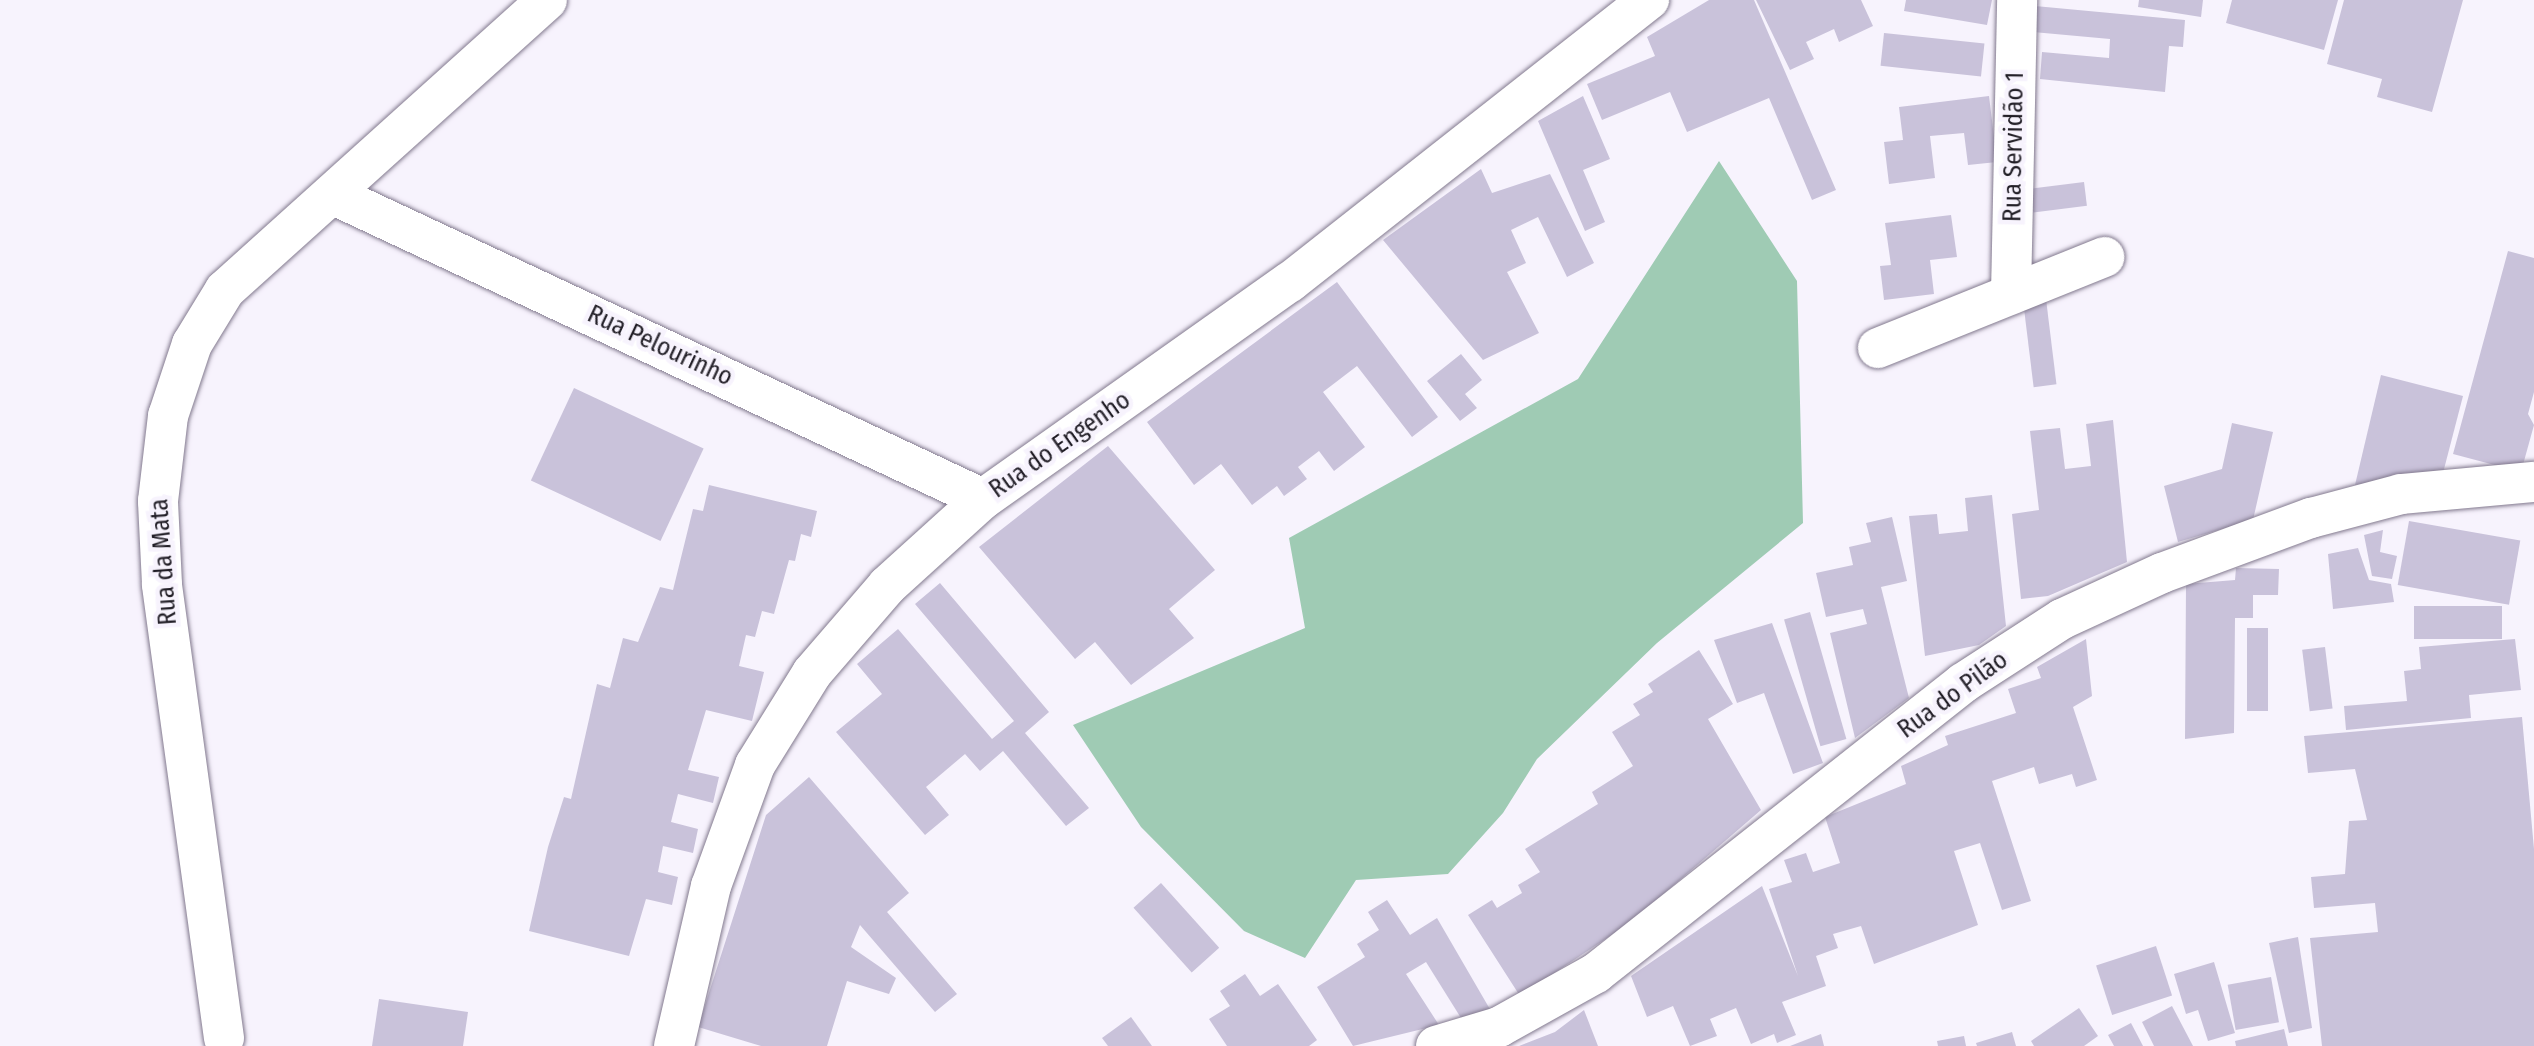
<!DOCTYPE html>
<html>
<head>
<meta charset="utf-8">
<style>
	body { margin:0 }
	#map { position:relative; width:2534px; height:1046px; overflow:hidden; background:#f7f3fd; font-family:"Fira Sans Condensed",sans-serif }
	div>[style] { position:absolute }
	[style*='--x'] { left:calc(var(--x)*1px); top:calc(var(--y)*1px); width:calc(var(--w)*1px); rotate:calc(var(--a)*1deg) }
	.forest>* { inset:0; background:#9fcbb4 }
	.building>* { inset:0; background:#c9c2da; transform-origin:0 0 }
	.roads { filter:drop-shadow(0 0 2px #82798e) drop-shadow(0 0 2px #82798e) }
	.minor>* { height:40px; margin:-20px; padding:0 20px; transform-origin:20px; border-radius:20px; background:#fff }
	span { translate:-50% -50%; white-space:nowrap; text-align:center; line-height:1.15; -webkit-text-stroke:9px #f7f3fd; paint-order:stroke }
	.street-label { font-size:25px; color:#211e26 }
</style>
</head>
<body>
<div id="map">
	<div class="forest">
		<div style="clip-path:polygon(1719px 161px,1797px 281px,1803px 523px,1657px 643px,1537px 759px,1503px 813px,1448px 874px,1356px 880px,1305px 958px,1244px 931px,1141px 827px,1073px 725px,1305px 628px,1289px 538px,1578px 379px)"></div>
	</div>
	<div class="building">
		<div style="clip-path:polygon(1709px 0,1754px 0,1836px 190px,1812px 200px,1769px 98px,1687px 132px,1670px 92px,1602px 120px,1587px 84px,1655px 56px,1647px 37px)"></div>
		<div style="clip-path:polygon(1756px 0,1861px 0,1873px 26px,1839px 42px,1834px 29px,1806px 42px,1814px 59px,1790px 70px)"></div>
		<div style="clip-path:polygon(1906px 0,1992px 0,1987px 25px,1904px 11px)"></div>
		<div style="clip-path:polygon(2139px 0,2203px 0,2201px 17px,2138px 7px)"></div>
		<div style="clip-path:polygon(2232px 0,2338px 0,2324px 50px,2226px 23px)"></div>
		<div style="clip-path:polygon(2344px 0,2463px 0,2432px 112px,2377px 97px,2382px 79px,2327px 64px)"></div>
		<div style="clip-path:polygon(2035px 6px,2185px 20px,2183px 47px,2169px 46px,2165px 92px,2040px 79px,2042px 52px,2109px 58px,2110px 39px,2033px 32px)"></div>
		<div style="left:1884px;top:33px;width:101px;height:33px;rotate:6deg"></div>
		<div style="clip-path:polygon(1583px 96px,1610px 159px,1583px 170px,1605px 222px,1585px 231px,1538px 121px)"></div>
		<div style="clip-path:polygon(1989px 96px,1997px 162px,1968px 165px,1964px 133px,1930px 136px,1935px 178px,1889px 184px,1884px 142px,1903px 140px,1899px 107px)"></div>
		<div style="clip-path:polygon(1481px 169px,1492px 193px,1550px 174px,1594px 263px,1567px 277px,1538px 217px,1511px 230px,1526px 263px,1507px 272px,1539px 333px,1483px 360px,1383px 240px)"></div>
		<div style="left:2084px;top:182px;width:24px;height:54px;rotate:83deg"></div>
		<div style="clip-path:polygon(1951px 215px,1957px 257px,1930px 260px,1934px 294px,1884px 300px,1880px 266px,1891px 265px,1885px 223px)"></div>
		<div style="clip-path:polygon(2508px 251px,2534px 258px,2534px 392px,2528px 414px,2534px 425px,2521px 472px,2453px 454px)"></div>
		<div style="clip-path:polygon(1337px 282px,1438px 417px,1412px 437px,1357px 366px,1323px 392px,1365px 447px,1334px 471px,1319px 451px,1298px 467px,1307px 479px,1284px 496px,1277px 486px,1252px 505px,1221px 464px,1194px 485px,1147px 422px)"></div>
		<div style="left:2046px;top:299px;width:86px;height:23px;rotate:83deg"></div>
		<div style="clip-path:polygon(1461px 354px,1482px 380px,1465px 394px,1477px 408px,1460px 421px,1427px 381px)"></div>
		<div style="clip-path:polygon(2381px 375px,2463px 396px,2443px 473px,2355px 485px)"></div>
		<div style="left:574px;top:388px;width:143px;height:102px;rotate:25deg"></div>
		<div style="clip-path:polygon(2113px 420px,2127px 562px,2048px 596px,2021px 599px,2012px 514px,2039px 510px,2030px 431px,2060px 428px,2065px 469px,2091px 466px,2086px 424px)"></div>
		<div style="clip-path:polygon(2232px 423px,2273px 432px,2253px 520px,2178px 542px,2164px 486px,2222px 469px)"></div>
		<div style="clip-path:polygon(1108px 446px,1215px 570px,1169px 609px,1194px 638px,1131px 685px,1095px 642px,1075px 659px,979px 547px)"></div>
		<div style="clip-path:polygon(709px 485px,817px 511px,811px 537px,801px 534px,795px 561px,789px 560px,774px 614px,762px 611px,755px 637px,746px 635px,739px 666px,764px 672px,752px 721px,706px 710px,688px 770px,719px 777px,713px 803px,678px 794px,671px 822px,698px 829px,693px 853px,663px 846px,658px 872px,678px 877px,672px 905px,646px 899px,629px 956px,529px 931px,548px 847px,564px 797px,571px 799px,597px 684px,610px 688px,623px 638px,638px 642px,660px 587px,673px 590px,693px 509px,703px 511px)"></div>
		<div style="clip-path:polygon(1992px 495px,2006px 626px,1979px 645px,1925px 656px,1909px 516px,1937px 514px,1939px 534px,1968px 531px,1965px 498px)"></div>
		<div style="clip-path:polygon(1892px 517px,1907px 581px,1881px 587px,1909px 698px,1855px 738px,1830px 633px,1867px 624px,1863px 609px,1826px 617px,1816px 573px,1853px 565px,1849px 547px,1871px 542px,1866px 523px)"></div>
		<div style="left:2409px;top:521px;width:113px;height:65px;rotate:10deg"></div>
		<div style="clip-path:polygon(2383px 530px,2380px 552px,2397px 556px,2392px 579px,2372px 576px,2364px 535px)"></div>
		<div style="clip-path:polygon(2358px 548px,2369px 580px,2391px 584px,2394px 602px,2333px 609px,2328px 554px)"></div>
		<div style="clip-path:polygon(2236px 568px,2279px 569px,2278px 595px,2253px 595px,2253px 618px,2235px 618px,2234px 733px,2185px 739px,2186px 584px,2235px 580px)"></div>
		<div style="clip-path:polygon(940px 583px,1049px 712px,1025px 733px,1089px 808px,1066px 826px,1003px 751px,980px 771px,965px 754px,926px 787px,949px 815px,925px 835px,836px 732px,882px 694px,857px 664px,898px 629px,992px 739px,1014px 721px,915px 604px)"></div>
		<div style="left:2414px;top:606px;width:88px;height:33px"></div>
		<div style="left:1810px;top:612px;width:132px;height:27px;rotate:74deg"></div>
		<div style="clip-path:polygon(1772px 623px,1823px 763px,1793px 774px,1764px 693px,1737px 703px,1714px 640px)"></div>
		<div style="left:2247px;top:628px;width:21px;height:83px"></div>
		<div style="clip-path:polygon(2086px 639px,2092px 696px,2073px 707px,2097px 780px,2076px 787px,2072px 774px,2039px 784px,2034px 767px,1992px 781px,2031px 901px,2002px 910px,1980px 843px,1954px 851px,1978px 925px,1874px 964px,1861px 926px,1833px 934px,1838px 948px,1816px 956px,1826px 986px,1782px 1002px,1796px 1035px,1777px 1043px,1774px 1034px,1751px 1044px,1736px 1008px,1710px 1019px,1717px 1036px,1690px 1046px,1673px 1006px,1647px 1017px,1631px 976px,1762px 886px,1798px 976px,1769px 889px,1792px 882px,1784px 860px,1806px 853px,1813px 872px,1840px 863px,1825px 817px,1906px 784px,1901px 766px,1948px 745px,1945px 736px,2016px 713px,2008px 689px,2041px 678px,2037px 667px)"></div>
		<div style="clip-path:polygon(2515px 639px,2521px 690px,2469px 695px,2471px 718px,2346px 730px,2344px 706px,2407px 701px,2404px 671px,2421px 669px,2419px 647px)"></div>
		<div style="left:2325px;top:647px;width:62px;height:23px;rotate:83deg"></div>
		<div style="clip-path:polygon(1699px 650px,1733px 704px,1708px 719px,1761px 810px,1631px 922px,1520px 996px,1468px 915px,1492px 900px,1497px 908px,1522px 893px,1518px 885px,1540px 872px,1525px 849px,1598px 804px,1592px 792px,1633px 766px,1612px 732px,1640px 715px,1633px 704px,1653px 692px,1648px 684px)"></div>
		<div style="clip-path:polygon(2522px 717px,2534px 849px,2534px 1046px,2322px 1046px,2310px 938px,2378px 932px,2375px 903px,2314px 908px,2311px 877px,2345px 874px,2349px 821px,2367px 820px,2355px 769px,2308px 773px,2304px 736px)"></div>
		<div style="clip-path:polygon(809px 777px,909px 893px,887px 912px,957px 994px,935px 1012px,860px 925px,851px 947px,896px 978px,889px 994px,847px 981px,827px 1046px,761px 1046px,698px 1027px,766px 815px)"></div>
		<div style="left:1161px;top:883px;width:87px;height:37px;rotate:48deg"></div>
		<div style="clip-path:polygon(1387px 900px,1410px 935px,1437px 918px,1491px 1011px,1466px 1026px,1426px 962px,1406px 974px,1439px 1025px,1353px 1046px,1317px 987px,1365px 957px,1357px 944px,1379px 930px,1368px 912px)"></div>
		<div style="clip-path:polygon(2298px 937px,2312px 1028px,2289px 1033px,2269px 943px)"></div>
		<div style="left:2156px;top:946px;width:52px;height:63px;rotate:72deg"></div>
		<div style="clip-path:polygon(2214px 962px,2235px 1033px,2208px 1041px,2198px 1010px,2186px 1014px,2174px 974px)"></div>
		<div style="clip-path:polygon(1245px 974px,1260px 996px,1278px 984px,1317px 1040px,1309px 1046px,1227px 1046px,1209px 1019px,1230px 1006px,1220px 991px)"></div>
		<div style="left:2271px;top:977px;width:46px;height:44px;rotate:80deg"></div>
		<div style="clip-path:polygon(379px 999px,468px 1012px,463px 1046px,372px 1046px)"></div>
		<div style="clip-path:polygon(2172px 1006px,2193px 1046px,2154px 1046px,2142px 1022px)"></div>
		<div style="clip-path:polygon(2079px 1008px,2098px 1036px,2084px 1046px,2034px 1046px,2031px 1041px)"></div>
		<div style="clip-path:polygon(1584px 1010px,1598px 1046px,1519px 1046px,1555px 1032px)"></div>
		<div style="clip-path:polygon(1131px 1017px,1152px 1046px,1108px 1046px,1102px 1038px)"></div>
		<div style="clip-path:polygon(2131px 1023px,2143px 1046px,2114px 1046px,2108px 1035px)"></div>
		<div style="clip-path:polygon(2284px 1029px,2288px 1046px,2236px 1046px,2235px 1041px)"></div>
		<div style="clip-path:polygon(2012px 1032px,2016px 1046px,1977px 1046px,1976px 1043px)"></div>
		<div style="clip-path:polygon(1821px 1034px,1824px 1046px,1790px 1046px)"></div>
		<div style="clip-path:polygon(1964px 1036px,1966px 1046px,1938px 1046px,1937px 1041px)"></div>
	</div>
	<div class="roads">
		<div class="minor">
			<div style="--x:336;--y:196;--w:714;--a:25.09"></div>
			<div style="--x:2011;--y:294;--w:294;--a:-88.8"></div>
			<div style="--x:1878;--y:348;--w:244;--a:-21.9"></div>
			<div style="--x:224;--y:1038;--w:458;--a:-97.8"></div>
			<div style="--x:162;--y:584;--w:83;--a:-92.8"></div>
			<div style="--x:158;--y:501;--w:86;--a:-83.3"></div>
			<div style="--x:168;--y:416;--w:76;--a:-71.6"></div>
			<div style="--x:192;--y:344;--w:63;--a:-58.6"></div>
			<div style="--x:225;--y:290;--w:433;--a:-42"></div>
			<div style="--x:674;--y:1046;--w:164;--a:-77"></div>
			<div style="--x:711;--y:886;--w:129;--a:-70"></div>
			<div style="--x:755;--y:765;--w:108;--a:-58.2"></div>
			<div style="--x:812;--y:673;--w:115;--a:-49.2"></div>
			<div style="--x:887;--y:586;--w:130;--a:-42.2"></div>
			<div style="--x:983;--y:499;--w:376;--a:-35.3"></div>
			<div style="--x:1290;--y:282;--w:457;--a:-38.2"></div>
			<div style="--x:1436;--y:1046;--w:66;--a:-16.8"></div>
			<div style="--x:1499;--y:1027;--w:111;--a:-29.1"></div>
			<div style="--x:1596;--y:973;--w:468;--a:-38.3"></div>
			<div style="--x:1963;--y:683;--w:118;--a:-32.9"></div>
			<div style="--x:2062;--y:619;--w:110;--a:-24.7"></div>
			<div style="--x:2162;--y:573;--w:159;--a:-20.3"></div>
			<div style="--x:2311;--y:518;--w:93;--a:-14.9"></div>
			<div style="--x:2401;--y:494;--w:134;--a:-5.2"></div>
		</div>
	</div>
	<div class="street-label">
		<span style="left:2014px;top:147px;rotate:-89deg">Rua Servidão 1</span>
		<span style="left:660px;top:346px;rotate:25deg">Rua Pelourinho</span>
		<span style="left:1060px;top:445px;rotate:-35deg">Rua do Engenho</span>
		<span style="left:164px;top:562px;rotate:-94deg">Rua da Mata</span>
		<span style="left:1953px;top:695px;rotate:-36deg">Rua do Pilão</span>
	</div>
</div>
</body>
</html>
